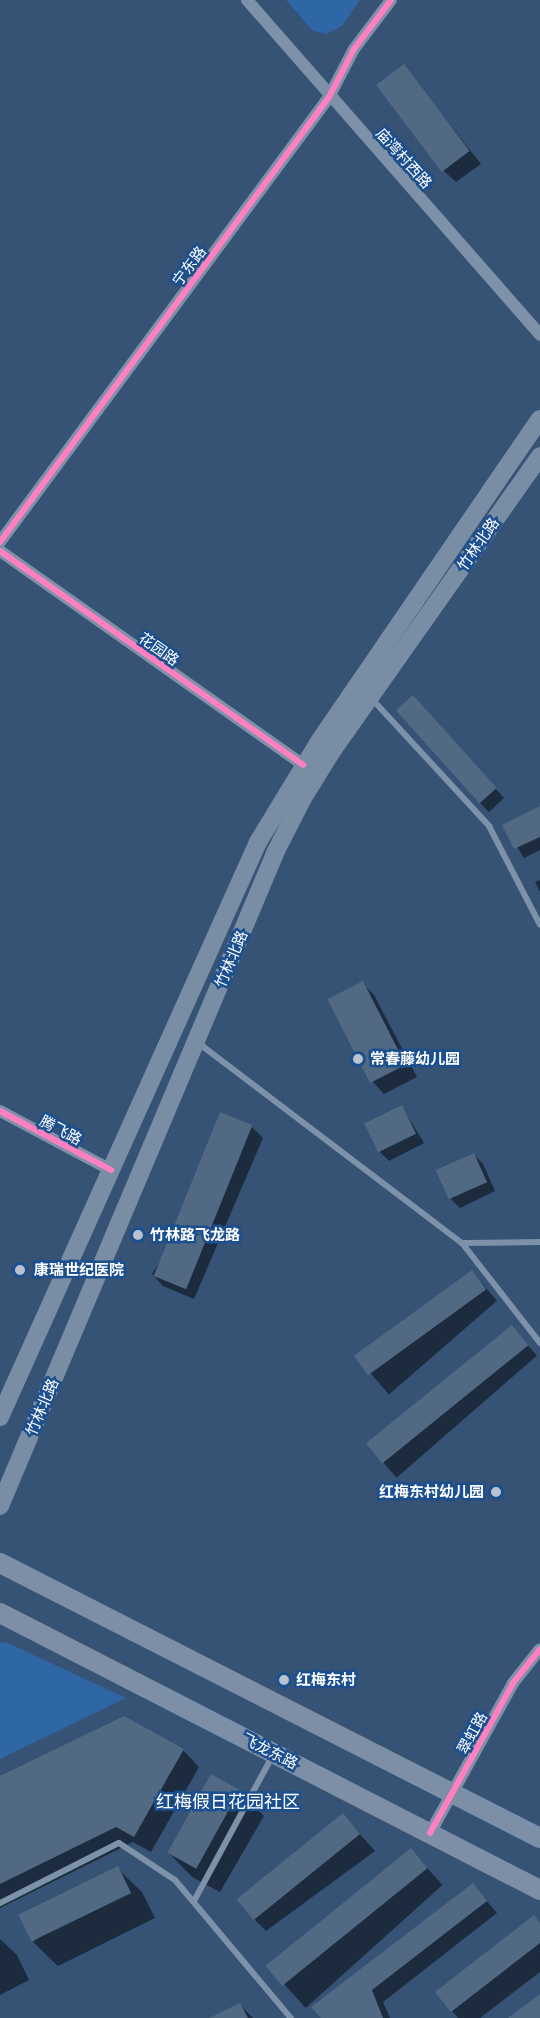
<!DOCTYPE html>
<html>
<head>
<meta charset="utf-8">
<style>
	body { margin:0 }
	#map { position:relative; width:540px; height:2018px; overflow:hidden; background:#365274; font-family:Manrope,"Noto Sans SC",sans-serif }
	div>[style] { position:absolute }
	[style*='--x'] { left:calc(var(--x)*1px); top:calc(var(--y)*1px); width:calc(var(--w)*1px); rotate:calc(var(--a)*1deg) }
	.green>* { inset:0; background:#2f66a5 }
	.shadow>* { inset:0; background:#0007; transform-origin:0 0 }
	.building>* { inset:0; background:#526984; transform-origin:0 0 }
	.lane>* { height:6px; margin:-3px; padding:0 3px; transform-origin:3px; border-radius:3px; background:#7d92a8 }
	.street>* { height:12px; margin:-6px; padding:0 6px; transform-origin:6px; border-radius:6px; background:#7d92a8 }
	.secondary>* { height:18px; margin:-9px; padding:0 9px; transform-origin:9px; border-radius:9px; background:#798da4 }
	.primary>* { height:20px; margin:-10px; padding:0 10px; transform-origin:10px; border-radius:10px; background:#7d8ea7 }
	.cycleway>* { height:6px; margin:-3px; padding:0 3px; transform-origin:3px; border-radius:3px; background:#ff80c0 }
	.dots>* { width:16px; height:16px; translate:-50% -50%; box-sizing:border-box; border:3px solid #1b4f8f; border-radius:50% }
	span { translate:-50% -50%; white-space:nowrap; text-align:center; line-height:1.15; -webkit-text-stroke:5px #1b4f8f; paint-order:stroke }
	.street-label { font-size:15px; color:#fff }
	.poi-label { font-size:15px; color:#fff; font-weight:700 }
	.left { translate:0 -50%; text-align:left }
	.right { translate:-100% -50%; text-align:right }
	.quarter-label { font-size:18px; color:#fff }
</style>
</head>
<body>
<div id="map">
	<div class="green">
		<div style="clip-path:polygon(286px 0,360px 0,342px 26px,327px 34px,313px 31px)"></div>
		<div style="clip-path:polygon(0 1642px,8px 1643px,126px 1698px,0 1759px)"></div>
	</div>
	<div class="shadow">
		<div style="clip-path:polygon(403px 66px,481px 164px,456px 182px,444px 171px)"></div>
		<div style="clip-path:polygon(422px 706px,504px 798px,489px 812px,480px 803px)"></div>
		<div style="clip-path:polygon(540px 807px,540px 850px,524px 858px,504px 825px)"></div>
		<div style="clip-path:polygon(540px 880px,540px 892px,535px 882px)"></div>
		<div style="clip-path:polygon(362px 983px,374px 995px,417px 1077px,384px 1094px,373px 1082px)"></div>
		<div style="clip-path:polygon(402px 1107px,424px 1143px,389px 1161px,380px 1152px)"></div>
		<div style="clip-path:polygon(251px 1126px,263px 1138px,194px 1299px,163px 1286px,152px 1274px)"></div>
		<div style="clip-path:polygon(474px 1155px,483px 1164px,495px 1191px,460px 1208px,451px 1199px)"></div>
		<div style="left:472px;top:1272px;width:38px;height:143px;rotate:49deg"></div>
		<div style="left:512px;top:1327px;width:38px;height:186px;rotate:49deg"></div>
		<div style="clip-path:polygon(183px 1750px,199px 1767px,151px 1852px,133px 1842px,0 1908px,0 1778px)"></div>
		<div style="clip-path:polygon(212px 1776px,239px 1791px,264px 1816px,220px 1892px,192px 1877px,168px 1852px)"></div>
		<div style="clip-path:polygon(343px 1815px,375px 1851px,266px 1931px,250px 1915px)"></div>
		<div style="left:411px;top:1850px;width:47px;height:184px;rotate:48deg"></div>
		<div style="clip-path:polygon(117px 1868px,142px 1892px,155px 1918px,58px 1966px,33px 1942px)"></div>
		<div style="clip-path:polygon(473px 1885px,497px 1913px,383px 2002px,390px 2018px,322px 2018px)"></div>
		<div style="clip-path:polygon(540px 1923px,540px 1972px,480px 2018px,458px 2018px,437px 1993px)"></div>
		<div style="clip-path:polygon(0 1939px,17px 1955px,29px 1980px,0 1995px)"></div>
		<div style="clip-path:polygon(240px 2005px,253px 2018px,213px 2018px)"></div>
	</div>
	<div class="building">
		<div style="left:404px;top:64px;width:109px;height:35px;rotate:53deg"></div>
		<div style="left:413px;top:695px;width:125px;height:23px;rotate:48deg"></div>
		<div style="clip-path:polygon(540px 806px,540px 837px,514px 849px,502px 825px)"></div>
		<div style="left:363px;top:981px;width:94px;height:40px;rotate:63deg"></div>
		<div style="left:402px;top:1105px;width:32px;height:42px;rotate:64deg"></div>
		<div style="left:220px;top:1112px;width:35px;height:177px;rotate:22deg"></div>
		<div style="left:474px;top:1153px;width:32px;height:42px;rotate:66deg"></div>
		<div style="left:472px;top:1270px;width:24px;height:146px;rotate:54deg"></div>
		<div style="left:512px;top:1325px;width:26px;height:188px;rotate:51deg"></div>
		<div style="clip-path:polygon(124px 1716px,184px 1749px,134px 1837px,116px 1827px,0 1884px,0 1776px)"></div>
		<div style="left:211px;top:1774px;width:33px;height:90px;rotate:29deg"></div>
		<div style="left:343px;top:1813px;width:27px;height:137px;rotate:51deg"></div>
		<div style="left:411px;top:1848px;width:26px;height:187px;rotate:51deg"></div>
		<div style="left:118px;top:1866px;width:30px;height:111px;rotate:64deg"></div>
		<div style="clip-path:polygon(473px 1883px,487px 1901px,372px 1990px,383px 2018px,321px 2018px,311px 2007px)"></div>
		<div style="clip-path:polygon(534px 1915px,540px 1923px,540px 1943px,451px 2012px,435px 1992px)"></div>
		<div style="clip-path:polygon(540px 1994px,540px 2018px,508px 2018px)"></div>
		<div style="clip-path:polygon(240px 2003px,248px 2018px,209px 2018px)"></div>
	</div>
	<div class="lane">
		<div style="--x:372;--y:699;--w:173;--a:47.3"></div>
		<div style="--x:489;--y:826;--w:111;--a:62.7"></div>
		<div style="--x:197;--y:1042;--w:333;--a:37.2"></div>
		<div style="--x:462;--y:1243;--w:78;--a:-0.7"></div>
		<div style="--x:462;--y:1243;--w:127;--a:52"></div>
		<div style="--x:194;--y:1901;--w:164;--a:-61.6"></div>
		<div style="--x:0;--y:1903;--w:133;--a:-26.8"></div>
		<div style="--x:119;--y:1843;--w:67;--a:33.5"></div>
		<div style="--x:175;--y:1880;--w:180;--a:50"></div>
	</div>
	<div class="street">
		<div style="--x:247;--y:0;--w:445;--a:48.8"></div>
		<div style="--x:0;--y:542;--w:553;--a:-53.52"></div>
		<div style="--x:329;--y:97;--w:54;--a:-62.5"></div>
		<div style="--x:354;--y:49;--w:61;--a:-52.9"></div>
		<div style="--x:0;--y:551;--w:371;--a:35.2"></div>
		<div style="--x:0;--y:1111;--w:126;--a:28"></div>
		<div style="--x:430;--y:1833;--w:171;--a:-61"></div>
		<div style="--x:513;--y:1683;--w:43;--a:-51.5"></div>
	</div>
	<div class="secondary">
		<div style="--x:0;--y:1417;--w:630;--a:-65.83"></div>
		<div style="--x:258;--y:842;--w:119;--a:-58.7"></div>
		<div style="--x:320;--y:740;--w:389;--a:-55.6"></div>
		<div style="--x:0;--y:1506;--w:711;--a:-67.15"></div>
		<div style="--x:276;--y:851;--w:59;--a:-63"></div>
		<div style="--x:303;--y:798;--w:55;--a:-58.3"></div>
		<div style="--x:332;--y:751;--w:361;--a:-54.8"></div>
	</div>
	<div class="primary">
		<div style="--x:0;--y:1563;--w:606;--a:26.99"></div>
		<div style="--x:0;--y:1613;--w:607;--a:27.16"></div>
	</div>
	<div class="cycleway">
		<div style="--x:0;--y:542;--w:553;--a:-53.52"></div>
		<div style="--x:329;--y:97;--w:54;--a:-62.5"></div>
		<div style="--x:354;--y:49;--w:61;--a:-52.9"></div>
		<div style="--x:0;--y:551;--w:371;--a:35.2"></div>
		<div style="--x:0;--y:1111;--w:126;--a:28"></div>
		<div style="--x:430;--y:1833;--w:171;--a:-61"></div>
		<div style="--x:513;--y:1683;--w:43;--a:-51.5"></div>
	</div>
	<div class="dots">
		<div style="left:358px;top:1059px;background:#b9c2ce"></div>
		<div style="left:138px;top:1235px;background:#b9c2ce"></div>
		<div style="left:20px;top:1270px;background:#b9c2ce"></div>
		<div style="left:496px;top:1492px;background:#b9c2ce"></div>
		<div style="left:284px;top:1680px;background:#b9c2ce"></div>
	</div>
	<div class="street-label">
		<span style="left:404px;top:158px;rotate:48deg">庙湾村西路</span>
		<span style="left:189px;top:266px;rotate:-53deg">宁东路</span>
		<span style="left:478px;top:544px;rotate:-55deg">竹林北路</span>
		<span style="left:159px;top:649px;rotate:35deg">花园路</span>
		<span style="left:231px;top:959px;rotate:-67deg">竹林北路</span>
		<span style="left:61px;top:1130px;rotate:28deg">腾飞路</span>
		<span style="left:42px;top:1407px;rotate:-67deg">竹林北路</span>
		<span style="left:472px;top:1733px;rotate:-61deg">翠虹路</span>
		<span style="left:270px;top:1751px;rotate:27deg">飞龙东路</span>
	</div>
	<div class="poi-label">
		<span class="left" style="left:370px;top:1059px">常春藤幼儿园</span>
		<span class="left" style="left:150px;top:1235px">竹林路飞龙路</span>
		<span class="left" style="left:34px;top:1270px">康瑞世纪医院</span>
		<span class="right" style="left:484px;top:1492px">红梅东村幼儿园</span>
		<span class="left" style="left:296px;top:1680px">红梅东村</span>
	</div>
	<div class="quarter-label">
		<span style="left:228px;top:1801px">红梅假日花园社区</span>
	</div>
</div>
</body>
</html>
